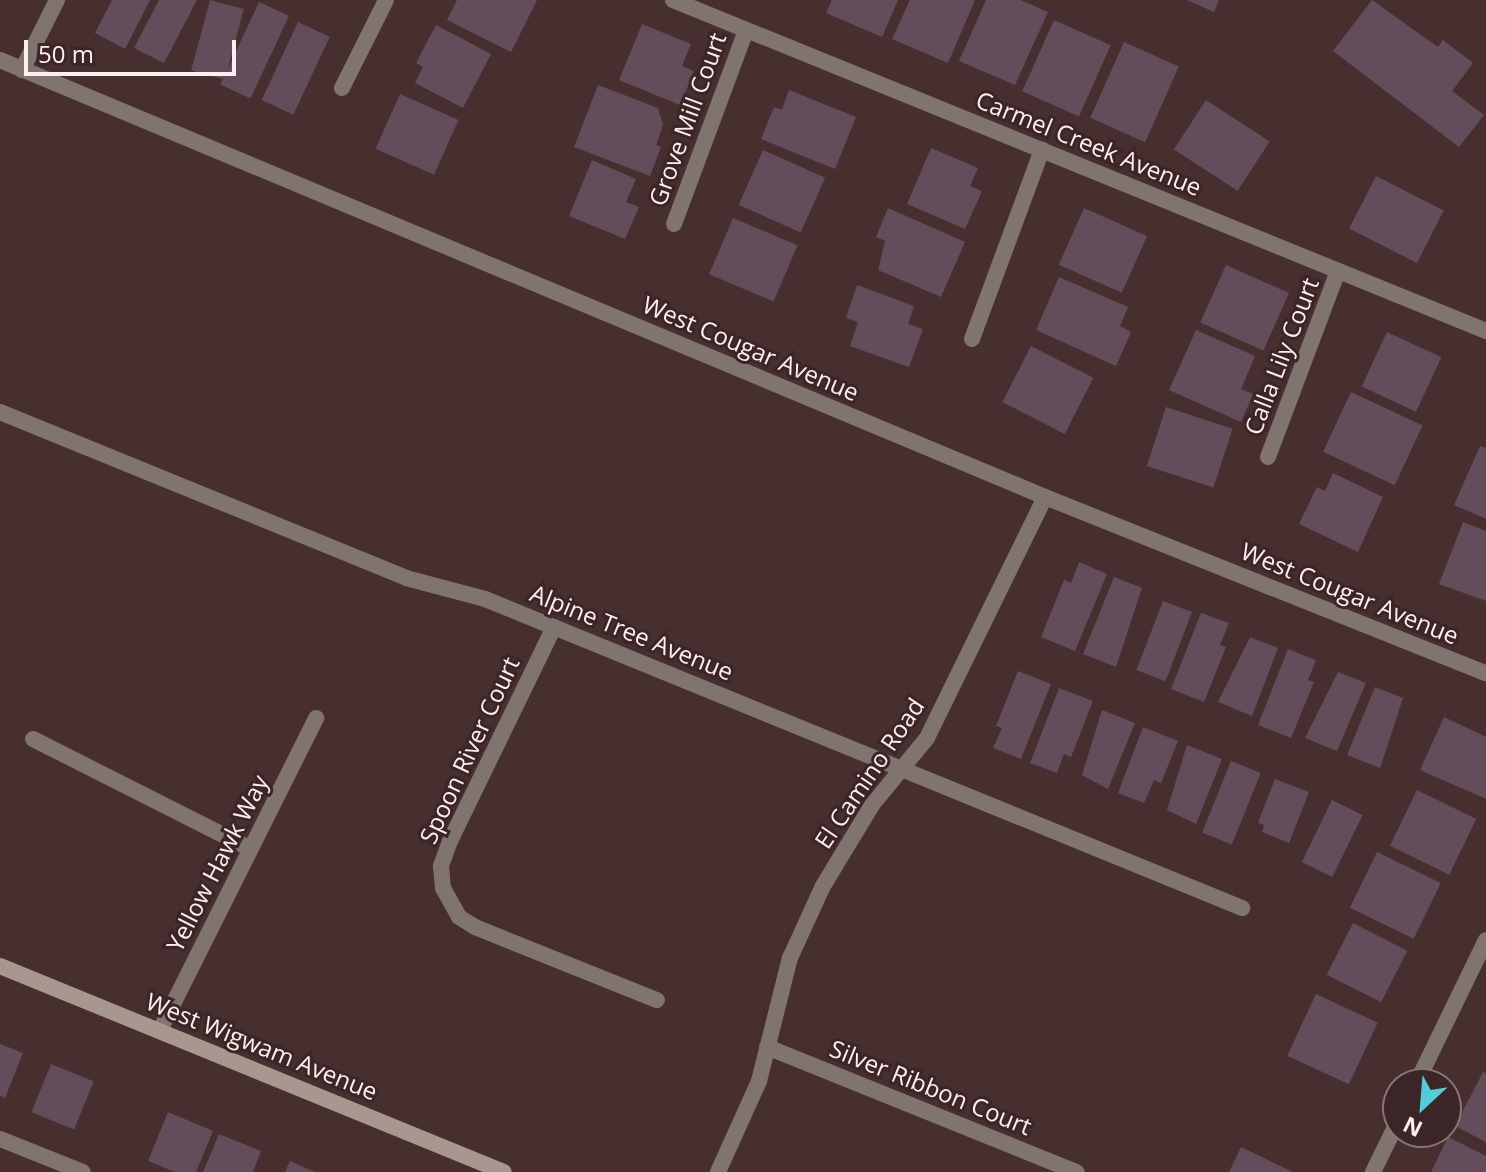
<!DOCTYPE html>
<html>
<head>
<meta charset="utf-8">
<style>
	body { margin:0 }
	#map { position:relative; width:1486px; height:1172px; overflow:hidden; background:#472f30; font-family:"Open Sans",sans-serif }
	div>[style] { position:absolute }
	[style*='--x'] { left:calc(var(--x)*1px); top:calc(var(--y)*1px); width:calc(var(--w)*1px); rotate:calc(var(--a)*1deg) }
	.building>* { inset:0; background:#634d5b; transform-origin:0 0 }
	.street>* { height:16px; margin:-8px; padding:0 8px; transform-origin:8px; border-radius:8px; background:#7f746f }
	.secondary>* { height:16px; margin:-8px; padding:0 8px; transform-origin:8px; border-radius:8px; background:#a8978f }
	span { translate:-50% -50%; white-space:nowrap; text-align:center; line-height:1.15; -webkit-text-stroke:6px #3c2526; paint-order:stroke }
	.street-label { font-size:24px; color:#feeeee }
	.north { position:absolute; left:1382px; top:1068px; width:80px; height:80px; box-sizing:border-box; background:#3c2526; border:2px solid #8a7576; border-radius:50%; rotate:206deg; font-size:22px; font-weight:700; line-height:32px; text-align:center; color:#feeeee }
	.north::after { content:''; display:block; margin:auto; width:28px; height:36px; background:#53cbdb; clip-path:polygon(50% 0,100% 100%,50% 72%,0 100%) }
	.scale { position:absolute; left:24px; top:40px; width:212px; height:36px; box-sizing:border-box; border:4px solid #feeeee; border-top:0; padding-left:10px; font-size:24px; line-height:28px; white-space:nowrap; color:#feeeee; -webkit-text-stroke:6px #3c2526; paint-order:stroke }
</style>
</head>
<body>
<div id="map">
	<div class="building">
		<div style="clip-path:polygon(112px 0,150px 0,125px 49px,95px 33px)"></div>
		<div style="clip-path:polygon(159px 0,197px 0,164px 63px,134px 48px)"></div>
		<div style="left:210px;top:0;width:35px;height:73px;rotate:15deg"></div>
		<div style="clip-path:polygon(457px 0,537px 0,511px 52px,447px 20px)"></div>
		<div style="clip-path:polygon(832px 0,898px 0,882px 37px,826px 13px)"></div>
		<div style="clip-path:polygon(910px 0,975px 0,948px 63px,892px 39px)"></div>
		<div style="clip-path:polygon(986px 0,1021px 0,1048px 12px,1015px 85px,959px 61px)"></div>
		<div style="clip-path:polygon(1187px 0,1219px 0,1214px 12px)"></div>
		<div style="clip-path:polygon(1372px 0,1438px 47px,1443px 40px,1473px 63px,1452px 91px,1484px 115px,1459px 147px,1333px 51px)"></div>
		<div style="left:259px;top:2px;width:33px;height:91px;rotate:25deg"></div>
		<div style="left:1054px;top:20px;width:62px;height:78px;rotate:24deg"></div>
		<div style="left:298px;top:22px;width:35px;height:86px;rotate:25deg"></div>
		<div style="clip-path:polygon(642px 24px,691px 44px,682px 66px,694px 71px,680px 105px,619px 80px)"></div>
		<div style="clip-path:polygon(436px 25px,491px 54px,463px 108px,415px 83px,423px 67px,416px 63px)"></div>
		<div style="left:1124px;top:42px;width:60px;height:83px;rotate:24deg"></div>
		<div style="clip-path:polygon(598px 85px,658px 108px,663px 125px,656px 145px,661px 147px,650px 176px,574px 147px)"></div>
		<div style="clip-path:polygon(789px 90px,856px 117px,835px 169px,761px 139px,774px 107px,782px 110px)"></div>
		<div style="left:400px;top:94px;width:64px;height:60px;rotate:24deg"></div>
		<div style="left:1206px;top:100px;width:76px;height:59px;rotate:33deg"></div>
		<div style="clip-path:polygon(931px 148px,978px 168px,970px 186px,982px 191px,965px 229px,907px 204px)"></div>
		<div style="left:763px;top:150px;width:68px;height:60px;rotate:24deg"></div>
		<div style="clip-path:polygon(592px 160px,636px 179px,626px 202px,639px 207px,625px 239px,569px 216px)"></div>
		<div style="left:1376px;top:176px;width:76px;height:59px;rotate:27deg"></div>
		<div style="clip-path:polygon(888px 208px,965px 242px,941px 297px,878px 270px,885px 241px,876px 237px)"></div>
		<div style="left:1084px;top:208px;width:69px;height:62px;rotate:24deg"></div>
		<div style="left:733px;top:218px;width:70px;height:61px;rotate:23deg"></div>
		<div style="left:1226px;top:265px;width:69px;height:63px;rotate:24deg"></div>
		<div style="clip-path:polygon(1059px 277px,1128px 307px,1120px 326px,1131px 332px,1116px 366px,1036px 330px)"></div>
		<div style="clip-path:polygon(857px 285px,914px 306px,908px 324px,923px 329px,909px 367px,850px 346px,858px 322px,846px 318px)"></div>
		<div style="clip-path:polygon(1196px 330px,1255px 356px,1241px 389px,1253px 394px,1241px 422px,1169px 390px)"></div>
		<div style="left:1387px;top:332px;width:60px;height:60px;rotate:25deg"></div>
		<div style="left:1031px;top:346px;width:70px;height:63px;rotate:27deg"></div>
		<div style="left:1351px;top:392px;width:79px;height:66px;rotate:25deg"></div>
		<div style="left:1166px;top:407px;width:70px;height:62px;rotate:18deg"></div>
		<div style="clip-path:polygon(1480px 446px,1486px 448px,1486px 519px,1454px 505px)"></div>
		<div style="clip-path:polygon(1333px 473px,1383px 497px,1358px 552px,1299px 524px,1317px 487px,1325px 491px)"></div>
		<div style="clip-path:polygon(1463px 522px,1486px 531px,1486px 601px,1439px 584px)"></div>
		<div style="clip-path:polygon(1079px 562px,1107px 574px,1075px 651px,1041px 637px,1064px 580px,1071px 583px)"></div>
		<div style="clip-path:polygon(1114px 577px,1142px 588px,1116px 667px,1083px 654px)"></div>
		<div style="left:1163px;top:601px;width:31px;height:74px;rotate:21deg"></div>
		<div style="clip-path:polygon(1201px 613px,1229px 623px,1220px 645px,1226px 647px,1204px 702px,1171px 689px)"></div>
		<div style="clip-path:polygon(1250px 637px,1278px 648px,1252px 716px,1218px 702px)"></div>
		<div style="clip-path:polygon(1288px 649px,1316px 660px,1308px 680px,1314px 682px,1291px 738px,1258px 725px)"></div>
		<div style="clip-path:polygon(1018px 671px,1051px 684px,1021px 759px,993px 748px,1002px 728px,996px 726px)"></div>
		<div style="clip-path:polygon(1338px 672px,1366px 683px,1337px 751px,1305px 738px)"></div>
		<div style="clip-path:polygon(1375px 687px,1403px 698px,1380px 768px,1347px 755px)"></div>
		<div style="clip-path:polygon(1059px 688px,1093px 701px,1071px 757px,1064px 754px,1057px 773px,1030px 763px)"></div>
		<div style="clip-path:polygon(1102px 710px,1135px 723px,1108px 789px,1082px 775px)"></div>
		<div style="clip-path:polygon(1444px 717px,1486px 737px,1486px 799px,1420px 770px)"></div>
		<div style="clip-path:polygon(1143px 727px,1178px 741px,1161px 783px,1154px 780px,1144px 803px,1118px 793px)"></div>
		<div style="clip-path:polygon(1187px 745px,1222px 759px,1196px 824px,1167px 810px)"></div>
		<div style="left:1231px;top:761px;width:32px;height:77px;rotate:22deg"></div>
		<div style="clip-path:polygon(1275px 779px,1309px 792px,1289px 843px,1262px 832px,1264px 825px,1258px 823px)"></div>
		<div style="left:1417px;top:790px;width:66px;height:62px;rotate:26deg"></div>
		<div style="left:1332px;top:800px;width:34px;height:69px;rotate:26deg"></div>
		<div style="left:1377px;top:852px;width:71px;height:62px;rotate:26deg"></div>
		<div style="left:1353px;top:923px;width:61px;height:58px;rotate:27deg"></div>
		<div style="left:1316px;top:994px;width:68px;height:68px;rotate:25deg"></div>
		<div style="clip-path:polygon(0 1044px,23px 1053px,5px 1098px,0 1096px)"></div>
		<div style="left:51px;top:1064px;width:46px;height:52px;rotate:22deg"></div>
		<div style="clip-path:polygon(1483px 1072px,1486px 1073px,1486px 1142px,1455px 1126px)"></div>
		<div style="clip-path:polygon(168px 1112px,213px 1131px,196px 1172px,175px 1172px,148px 1161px)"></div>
		<div style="clip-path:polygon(219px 1134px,261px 1151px,253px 1172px,203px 1172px)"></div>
		<div style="clip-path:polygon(1448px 1137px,1486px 1156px,1486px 1172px,1431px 1172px)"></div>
		<div style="clip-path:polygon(1241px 1147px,1293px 1172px,1229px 1172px)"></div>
		<div style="clip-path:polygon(290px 1161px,315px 1172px,285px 1172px)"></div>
	</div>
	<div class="street">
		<div style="--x:673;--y:0;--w:878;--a:22.15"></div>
		<div style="--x:0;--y:60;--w:1133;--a:22.69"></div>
		<div style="--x:1045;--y:497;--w:475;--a:21.8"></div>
		<div style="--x:22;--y:70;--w:78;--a:-63.4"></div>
		<div style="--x:342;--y:88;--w:98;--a:-63.4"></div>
		<div style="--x:674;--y:224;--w:207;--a:-69.6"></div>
		<div style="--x:972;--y:339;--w:202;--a:-69.7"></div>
		<div style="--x:0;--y:412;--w:439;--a:22.2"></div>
		<div style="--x:406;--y:578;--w:82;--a:14.9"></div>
		<div style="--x:485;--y:599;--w:818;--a:22.2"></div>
		<div style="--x:1268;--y:457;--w:199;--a:-69.4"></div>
		<div style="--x:554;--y:627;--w:238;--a:115.9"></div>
		<div style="--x:450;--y:841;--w:27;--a:110"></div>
		<div style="--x:441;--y:866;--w:22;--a:85"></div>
		<div style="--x:443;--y:888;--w:33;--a:61"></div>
		<div style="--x:459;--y:917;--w:19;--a:32"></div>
		<div style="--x:475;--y:927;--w:196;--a:21.9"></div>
		<div style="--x:33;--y:739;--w:244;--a:26.8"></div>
		<div style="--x:160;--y:1030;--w:349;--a:-63.4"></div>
		<div style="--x:767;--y:1047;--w:334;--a:22"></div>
		<div style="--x:1416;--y:1084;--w:160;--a:-64.1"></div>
		<div style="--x:0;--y:1139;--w:89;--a:21.7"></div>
		<div style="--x:718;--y:1172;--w:100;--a:-65.7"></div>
		<div style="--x:759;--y:1081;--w:127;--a:-75.9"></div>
		<div style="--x:790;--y:958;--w:79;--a:-65.4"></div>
		<div style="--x:823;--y:886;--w:95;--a:-58.8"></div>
		<div style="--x:872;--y:805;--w:87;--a:-50.6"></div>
		<div style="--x:927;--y:738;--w:268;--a:-63.9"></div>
		<div style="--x:1373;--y:1172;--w:57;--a:-63.9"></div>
	</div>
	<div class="secondary">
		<div style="--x:0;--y:966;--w:544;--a:22.23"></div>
	</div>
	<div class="street-label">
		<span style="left:687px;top:119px;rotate:-70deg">Grove Mill Court</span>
		<span style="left:1089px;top:143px;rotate:22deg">Carmel Creek Avenue</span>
		<span style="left:751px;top:348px;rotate:23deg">West Cougar Avenue</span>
		<span style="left:1281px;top:356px;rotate:-69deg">Calla Lily Court</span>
		<span style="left:1350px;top:593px;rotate:22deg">West Cougar Avenue</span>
		<span style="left:632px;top:632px;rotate:22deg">Alpine Tree Avenue</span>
		<span style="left:469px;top:750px;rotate:-65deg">Spoon River Court</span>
		<span style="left:869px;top:773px;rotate:-56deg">El Camino Road</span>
		<span style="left:217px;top:863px;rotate:-63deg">Yellow Hawk Way</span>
		<span style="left:262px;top:1046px;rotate:22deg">West Wigwam Avenue</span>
		<span style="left:931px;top:1087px;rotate:22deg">Silver Ribbon Court</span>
	</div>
	<div class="north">N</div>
	<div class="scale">50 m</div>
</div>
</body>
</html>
